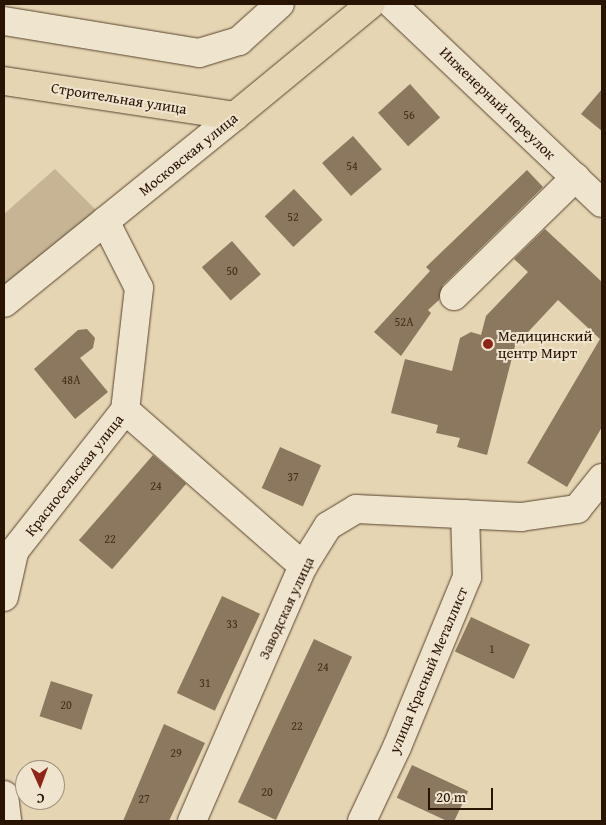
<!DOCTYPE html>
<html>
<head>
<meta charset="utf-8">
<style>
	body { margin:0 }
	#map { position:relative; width:606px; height:825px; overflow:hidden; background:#e6d5b3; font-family:"Gentium Book Plus",serif }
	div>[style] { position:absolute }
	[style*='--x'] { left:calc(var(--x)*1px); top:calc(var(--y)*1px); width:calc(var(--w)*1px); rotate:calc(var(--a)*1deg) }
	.green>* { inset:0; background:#c6b495 }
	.building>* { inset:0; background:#8b785e; transform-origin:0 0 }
	.roads { filter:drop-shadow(0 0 1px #58442e) drop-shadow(0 0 1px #58442e) }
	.minor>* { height:28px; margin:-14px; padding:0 14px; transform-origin:14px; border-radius:14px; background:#efe4ce }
	.major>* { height:28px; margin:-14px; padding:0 14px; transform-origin:14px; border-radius:14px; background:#e6d5b3 }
	.dots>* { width:14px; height:14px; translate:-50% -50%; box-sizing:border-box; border:2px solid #efe4ce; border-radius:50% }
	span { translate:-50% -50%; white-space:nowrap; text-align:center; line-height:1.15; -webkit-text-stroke:4px #efe4ce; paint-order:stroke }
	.number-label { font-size:12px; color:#422c19 }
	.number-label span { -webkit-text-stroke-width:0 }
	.street-label { font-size:15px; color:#291302 }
	.poi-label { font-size:15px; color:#291302 }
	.left { translate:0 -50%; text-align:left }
	.frame { position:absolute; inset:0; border:5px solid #291302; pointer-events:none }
	.north { position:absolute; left:15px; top:760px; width:50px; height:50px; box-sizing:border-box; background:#efe4ce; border:1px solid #a0907c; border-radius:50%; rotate:178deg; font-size:14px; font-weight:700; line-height:20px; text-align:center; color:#291302 }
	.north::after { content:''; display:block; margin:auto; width:18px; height:22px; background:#8f2418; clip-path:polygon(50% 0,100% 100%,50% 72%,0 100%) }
	.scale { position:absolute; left:428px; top:788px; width:65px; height:22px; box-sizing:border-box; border:2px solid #291302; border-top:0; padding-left:6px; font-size:15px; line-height:18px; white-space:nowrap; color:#291302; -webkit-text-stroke:4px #efe4ce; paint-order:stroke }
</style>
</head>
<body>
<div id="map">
	<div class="green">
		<div style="clip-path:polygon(55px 169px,97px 211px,4px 285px,4px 214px)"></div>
	</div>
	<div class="building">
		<div style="left:410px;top:84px;width:45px;height:43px;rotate:48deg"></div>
		<div style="clip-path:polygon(602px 89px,602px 131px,581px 114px)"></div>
		<div style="left:353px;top:136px;width:44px;height:41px;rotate:49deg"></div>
		<div style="clip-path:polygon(527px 170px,543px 187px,443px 285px,439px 300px,428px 310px,431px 313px,401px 356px,374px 332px,430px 271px,426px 267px)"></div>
		<div style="left:294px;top:189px;width:42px;height:40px;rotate:47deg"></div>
		<div style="clip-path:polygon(545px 229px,602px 282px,602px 427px,567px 487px,527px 463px,600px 339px,558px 300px,515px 346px,487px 455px,457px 447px,460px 438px,436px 433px,438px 425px,391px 413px,405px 359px,452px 371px,460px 338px,471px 332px,481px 335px,486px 316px,528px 272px,514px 259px)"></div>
		<div style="left:232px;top:241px;width:44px;height:40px;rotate:49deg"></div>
		<div style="clip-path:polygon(87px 329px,95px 338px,93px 348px,80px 358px,108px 392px,75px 419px,34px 369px,78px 330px)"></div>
		<div style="left:280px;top:447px;width:45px;height:45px;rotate:24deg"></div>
		<div style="left:153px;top:455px;width:44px;height:113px;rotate:41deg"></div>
		<div style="left:222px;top:596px;width:42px;height:107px;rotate:25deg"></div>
		<div style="left:471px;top:617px;width:65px;height:38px;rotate:25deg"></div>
		<div style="left:314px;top:639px;width:42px;height:180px;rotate:25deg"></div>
		<div style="left:51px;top:681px;width:44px;height:37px;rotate:18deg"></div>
		<div style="clip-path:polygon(164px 724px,205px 743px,169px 821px,123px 821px)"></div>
		<div style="left:412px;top:765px;width:62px;height:36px;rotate:25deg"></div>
	</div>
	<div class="roads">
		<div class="minor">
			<div style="--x:392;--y:4;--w:289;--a:43.5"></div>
			<div style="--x:4;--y:21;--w:198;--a:9.3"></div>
			<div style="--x:199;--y:53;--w:42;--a:-16.7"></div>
			<div style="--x:239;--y:41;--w:55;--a:-42.1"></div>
			<div style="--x:105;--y:221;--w:75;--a:63.1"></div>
			<div style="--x:139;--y:288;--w:123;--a:96.5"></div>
			<div style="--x:125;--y:410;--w:237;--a:41.2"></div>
			<div style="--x:454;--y:296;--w:170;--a:-44.3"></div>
			<div style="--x:4;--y:303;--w:297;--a:-39"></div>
			<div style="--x:4;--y:564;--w:196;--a:-51.8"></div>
			<div style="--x:4;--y:597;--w:45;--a:-77.2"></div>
			<div style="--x:4;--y:795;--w:26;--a:83"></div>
			<div style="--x:192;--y:821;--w:278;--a:-66.5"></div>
			<div style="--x:303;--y:566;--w:47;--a:-58"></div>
			<div style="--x:328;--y:526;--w:33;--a:-31"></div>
			<div style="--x:356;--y:509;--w:165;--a:2.8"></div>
			<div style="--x:521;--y:517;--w:57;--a:-8.1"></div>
			<div style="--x:577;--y:509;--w:40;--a:-51"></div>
			<div style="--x:362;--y:821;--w:82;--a:-64.7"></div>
			<div style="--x:397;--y:747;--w:184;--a:-67.6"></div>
			<div style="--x:467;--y:577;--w:63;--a:-91.8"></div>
		</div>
		<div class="major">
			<div style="--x:4;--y:81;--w:234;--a:8.6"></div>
			<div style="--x:235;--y:116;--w:176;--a:-39.5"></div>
		</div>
	</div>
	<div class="dots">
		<div style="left:488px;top:344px;background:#8f2418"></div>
	</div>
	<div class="number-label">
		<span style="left:409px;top:115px">56</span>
		<span style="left:352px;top:166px">54</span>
		<span style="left:293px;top:217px">52</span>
		<span style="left:232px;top:271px">50</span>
		<span style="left:404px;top:322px">52А</span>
		<span style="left:71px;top:380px">48А</span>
		<span style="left:293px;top:477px">37</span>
		<span style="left:156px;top:486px">24</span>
		<span style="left:110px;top:539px">22</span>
		<span style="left:232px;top:624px">33</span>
		<span style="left:492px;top:649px">1</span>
		<span style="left:323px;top:667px">24</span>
		<span style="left:205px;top:683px">31</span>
		<span style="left:66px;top:705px">20</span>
		<span style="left:297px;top:726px">22</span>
		<span style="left:176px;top:753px">29</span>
		<span style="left:267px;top:792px">20</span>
		<span style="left:144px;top:799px">27</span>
	</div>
	<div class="street-label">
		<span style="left:119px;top:98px;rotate:9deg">Строительная улица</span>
		<span style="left:498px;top:103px;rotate:44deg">Инженерный переулок</span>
		<span style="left:188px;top:154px;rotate:-39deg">Московская улица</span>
		<span style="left:74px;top:475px;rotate:-52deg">Красносельская улица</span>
		<span style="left:286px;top:608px;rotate:-65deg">Заводская улица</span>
		<span style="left:428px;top:670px;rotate:-67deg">улица Красный Металлист</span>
	</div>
	<div class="poi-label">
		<span class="left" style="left:498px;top:344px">Медицинский<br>центр Мирт</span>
	</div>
	<div class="frame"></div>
	<div class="north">С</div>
	<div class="scale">20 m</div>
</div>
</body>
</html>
